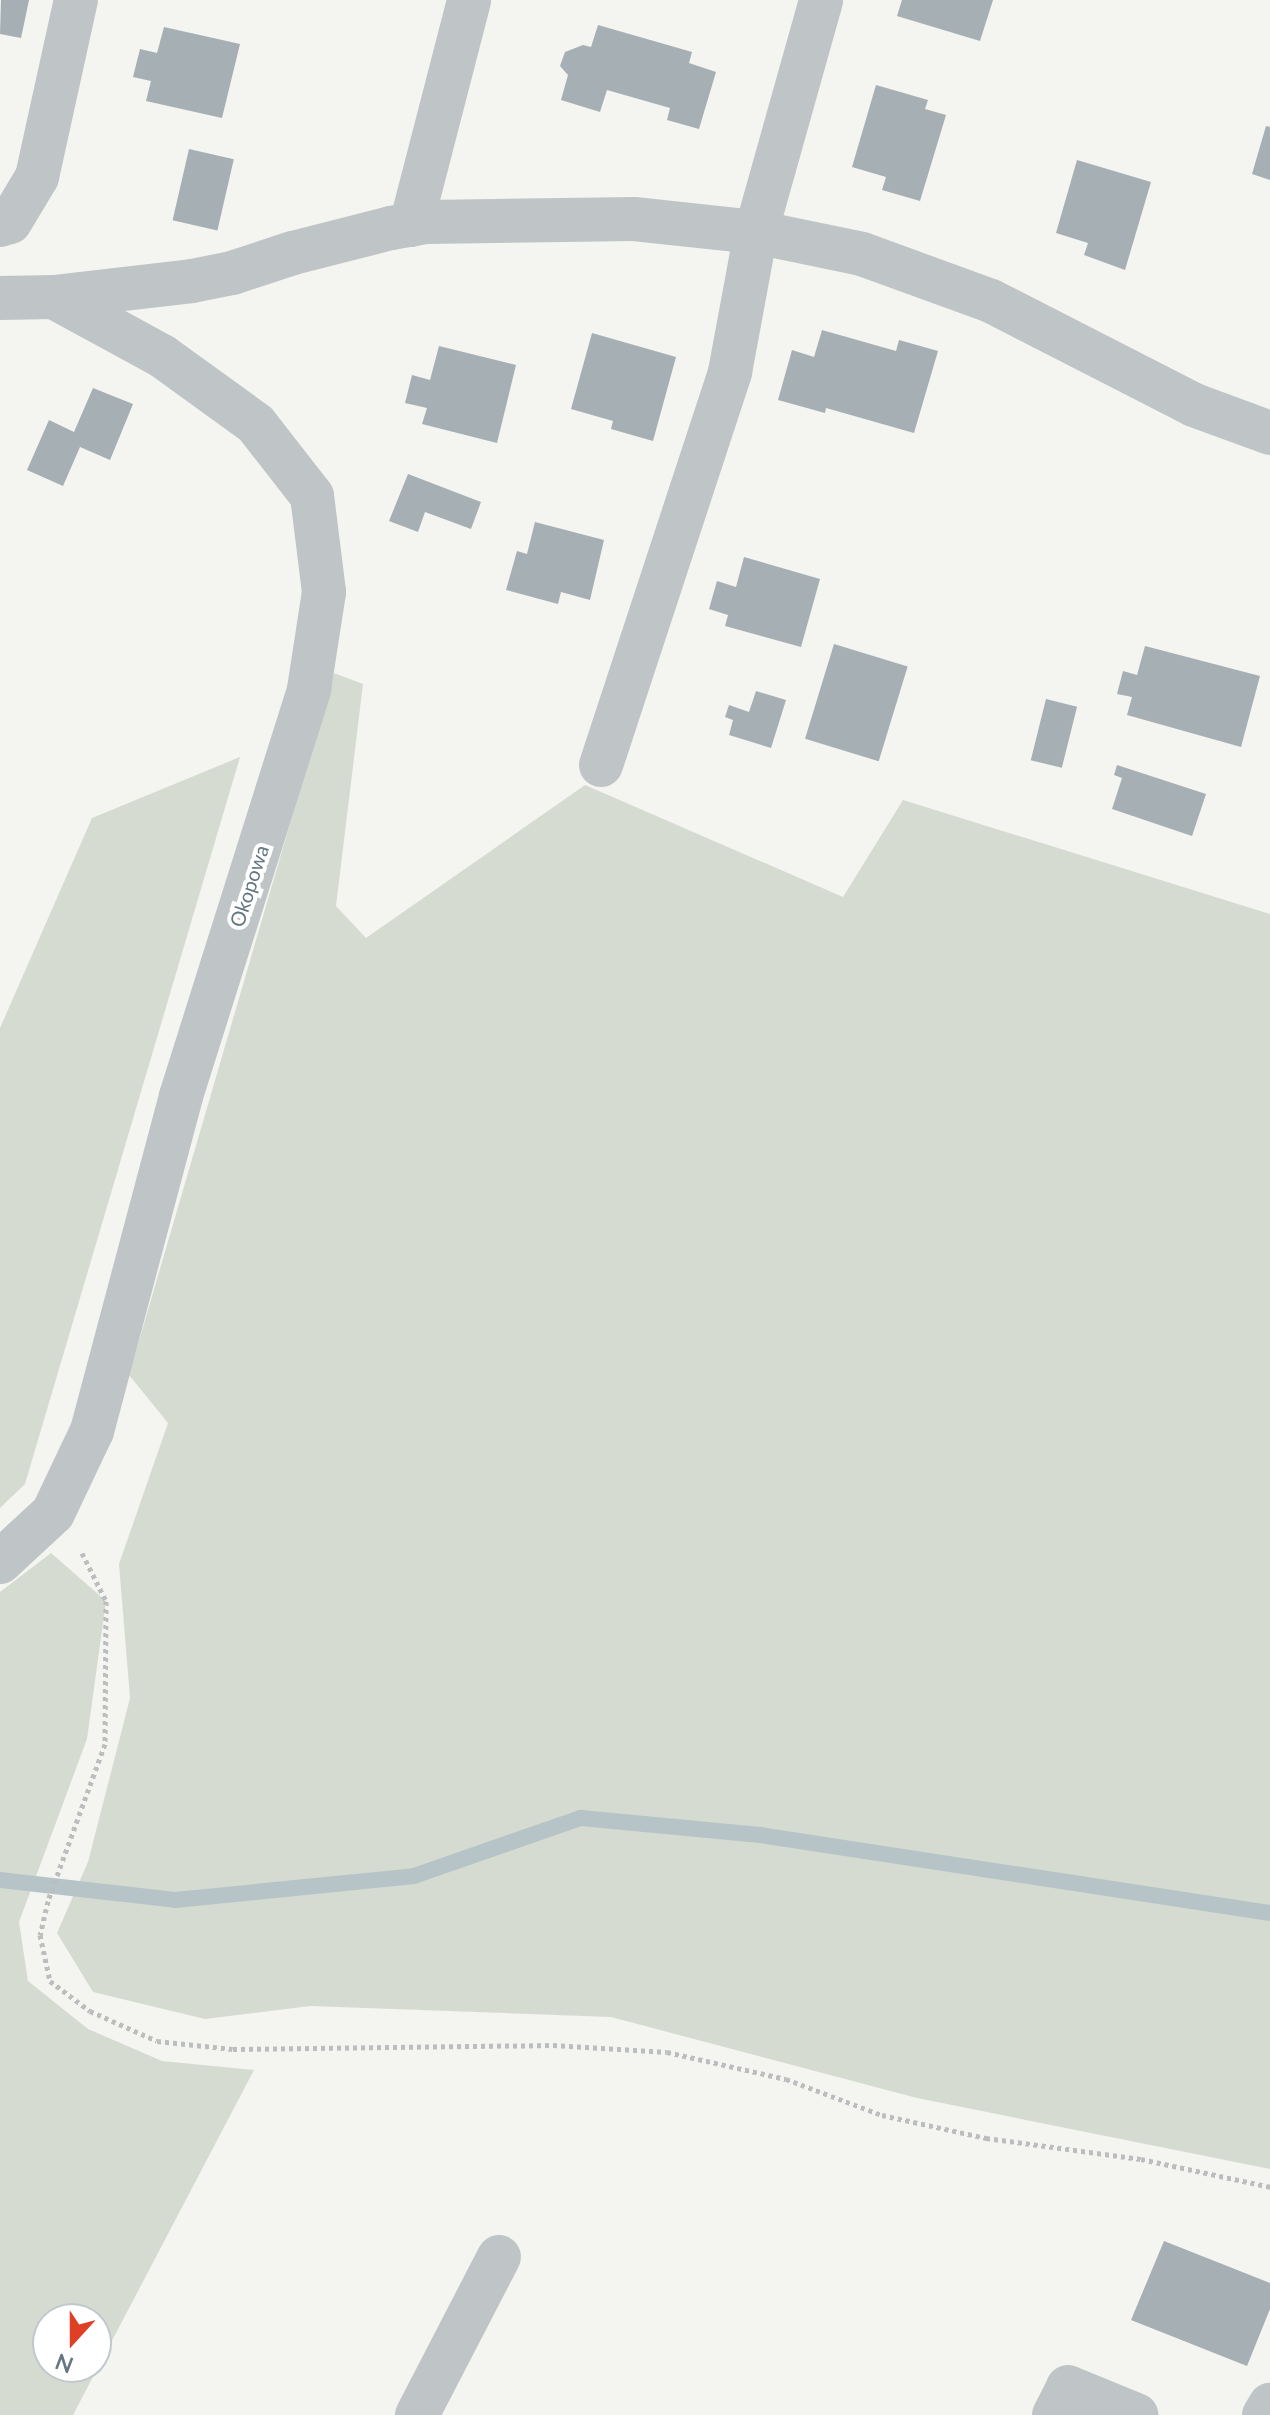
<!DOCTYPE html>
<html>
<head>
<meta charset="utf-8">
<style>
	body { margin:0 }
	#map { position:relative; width:1270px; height:2415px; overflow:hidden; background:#f4f4f0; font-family:Lato,sans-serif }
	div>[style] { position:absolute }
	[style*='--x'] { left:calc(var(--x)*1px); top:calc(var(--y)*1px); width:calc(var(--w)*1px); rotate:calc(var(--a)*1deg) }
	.green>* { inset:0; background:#d6dbd1 }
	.stream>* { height:16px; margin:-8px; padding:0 8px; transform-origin:8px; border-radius:8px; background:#b7c4c7 }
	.building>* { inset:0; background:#a6afb3; transform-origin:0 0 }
	.path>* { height:5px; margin-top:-2.5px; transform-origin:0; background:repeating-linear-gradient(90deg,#bbbdbf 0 4px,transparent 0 8px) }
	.minor>* { height:44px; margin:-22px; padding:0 22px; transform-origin:22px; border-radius:22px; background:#bfc4c6 }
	span { translate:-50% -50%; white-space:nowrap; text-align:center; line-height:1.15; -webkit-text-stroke:8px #fff; paint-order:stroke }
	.street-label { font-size:20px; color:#647681 }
	.north { position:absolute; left:32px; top:2303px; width:80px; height:80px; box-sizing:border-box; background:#fff; border:2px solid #c1c8cd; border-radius:50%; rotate:201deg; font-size:22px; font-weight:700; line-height:32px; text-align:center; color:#647681 }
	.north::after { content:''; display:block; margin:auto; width:28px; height:36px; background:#df4025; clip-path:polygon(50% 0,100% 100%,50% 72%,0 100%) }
</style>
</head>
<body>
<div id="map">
	<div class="green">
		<div style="clip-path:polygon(334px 673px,363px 684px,336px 906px,366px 938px,585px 785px,843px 897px,903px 800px,1270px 914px,1270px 2169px,917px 2098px,611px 2017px,310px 2006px,205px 2019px,93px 1992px,57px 1933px,88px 1862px,130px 1698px,119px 1564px,168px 1423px,129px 1375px)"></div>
		<div style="clip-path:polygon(240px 757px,25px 1484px,0 1508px,0 1028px,92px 818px)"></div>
		<div style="clip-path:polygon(evenodd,51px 1553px,106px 1601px,87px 1739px,19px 1922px,28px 1981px,88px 2029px,162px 2061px,254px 2070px,73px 2415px,0 2415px,0 1592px,51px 1553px,48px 2319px,96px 2319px,96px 2367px,48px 2367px,48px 2319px)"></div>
	</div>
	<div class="stream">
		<div style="--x:0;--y:1880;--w:176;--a:6.5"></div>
		<div style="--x:175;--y:1900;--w:240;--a:-5.7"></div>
		<div style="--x:414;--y:1876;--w:177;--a:-19.2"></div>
		<div style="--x:581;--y:1818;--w:180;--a:5.4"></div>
		<div style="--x:760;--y:1835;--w:516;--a:8.7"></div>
	</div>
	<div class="building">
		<div style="clip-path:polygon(1px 0,29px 0,21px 38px,0 34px)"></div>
		<div style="clip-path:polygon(902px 0,993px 0,980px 41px,897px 16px)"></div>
		<div style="clip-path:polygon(598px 25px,692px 52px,689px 63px,716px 72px,699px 129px,667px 120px,670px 108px,607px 90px,600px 112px,561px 100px,568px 75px,560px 66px,565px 52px,583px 45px,591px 47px)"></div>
		<div style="clip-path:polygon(164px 27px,240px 44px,222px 118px,146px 101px,151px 81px,133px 77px,140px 49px,157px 53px)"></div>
		<div style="clip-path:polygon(876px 85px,928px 100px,925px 109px,946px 115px,920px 201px,882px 190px,886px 177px,852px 167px)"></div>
		<div style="clip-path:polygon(1266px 126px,1270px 127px,1270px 180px,1252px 174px)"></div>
		<div style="left:189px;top:149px;width:46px;height:73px;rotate:13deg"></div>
		<div style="clip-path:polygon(1077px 160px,1151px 182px,1125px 270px,1084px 255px,1088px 243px,1056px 233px)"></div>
		<div style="clip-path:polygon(822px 330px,896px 351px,899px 340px,938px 351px,914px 433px,826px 408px,825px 413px,778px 400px,792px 350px,814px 357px)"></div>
		<div style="clip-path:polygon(592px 333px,676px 357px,653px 441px,611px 429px,613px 421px,571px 409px)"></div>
		<div style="clip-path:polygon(439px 346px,516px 365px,497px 443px,422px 424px,427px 408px,405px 403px,412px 375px,430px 380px)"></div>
		<div style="clip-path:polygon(93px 388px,133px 404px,110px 460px,80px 447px,63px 486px,27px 470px,49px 420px,74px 432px)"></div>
		<div style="clip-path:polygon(408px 474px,481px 502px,471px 529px,425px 512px,418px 532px,389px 521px)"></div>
		<div style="clip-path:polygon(535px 522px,604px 540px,590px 600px,561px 592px,558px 604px,506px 590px,517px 551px,527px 554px)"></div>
		<div style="clip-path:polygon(744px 557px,820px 579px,801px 647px,725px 626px,728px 615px,709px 609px,717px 581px,736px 587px)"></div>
		<div style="left:834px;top:644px;width:77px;height:99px;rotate:17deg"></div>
		<div style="clip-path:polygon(1145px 646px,1260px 676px,1241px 747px,1127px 715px,1132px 697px,1117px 694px,1123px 671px,1137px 675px)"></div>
		<div style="clip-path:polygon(756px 691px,786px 700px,771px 748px,729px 735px,733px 720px,725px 717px,729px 705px,749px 712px)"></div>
		<div style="left:1046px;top:699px;width:32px;height:63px;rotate:14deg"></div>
		<div style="clip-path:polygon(1117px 765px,1206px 794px,1192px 836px,1112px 809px,1122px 778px,1114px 775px)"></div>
		<div style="clip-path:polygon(1164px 2241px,1270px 2283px,1270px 2309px,1247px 2366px,1131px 2320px)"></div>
	</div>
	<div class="path">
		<div style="--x:82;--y:1553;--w:54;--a:63.4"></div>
		<div style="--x:106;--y:1601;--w:143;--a:90.4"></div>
		<div style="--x:105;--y:1744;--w:167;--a:110"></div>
		<div style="--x:48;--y:1901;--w:35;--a:103"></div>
		<div style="--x:40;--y:1935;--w:47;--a:77.7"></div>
		<div style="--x:50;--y:1981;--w:50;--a:36.9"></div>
		<div style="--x:90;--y:2011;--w:73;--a:24.1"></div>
		<div style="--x:157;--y:2041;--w:76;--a:6"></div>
		<div style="--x:233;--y:2049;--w:320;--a:-0.7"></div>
		<div style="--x:553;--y:2045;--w:114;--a:3.5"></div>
		<div style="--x:667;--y:2052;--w:122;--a:12.8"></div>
		<div style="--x:786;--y:2079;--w:103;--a:20.6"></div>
		<div style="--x:882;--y:2115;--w:107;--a:12.5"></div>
		<div style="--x:986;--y:2138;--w:156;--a:7.7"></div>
		<div style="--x:1141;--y:2159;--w:132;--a:12.2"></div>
	</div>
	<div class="minor">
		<div style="--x:0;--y:225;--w:10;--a:-17"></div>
		<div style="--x:10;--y:222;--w:52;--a:-59"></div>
		<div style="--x:37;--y:177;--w:181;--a:-77.6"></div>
		<div style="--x:411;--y:225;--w:232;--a:-75.5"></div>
		<div style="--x:0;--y:298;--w:54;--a:-1.1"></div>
		<div style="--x:54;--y:297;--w:139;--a:-6.6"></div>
		<div style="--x:192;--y:281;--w:41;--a:-11.3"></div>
		<div style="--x:232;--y:273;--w:64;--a:-18.2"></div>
		<div style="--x:293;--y:253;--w:101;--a:-14.3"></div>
		<div style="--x:391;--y:228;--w:36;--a:-10"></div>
		<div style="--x:426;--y:222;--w:208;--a:-0.8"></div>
		<div style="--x:634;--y:219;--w:123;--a:6.1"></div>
		<div style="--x:756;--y:232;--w:108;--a:11.7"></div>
		<div style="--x:862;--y:254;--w:137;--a:20"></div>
		<div style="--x:991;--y:301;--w:228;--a:27.1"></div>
		<div style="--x:1194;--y:405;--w:81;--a:20.2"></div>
		<div style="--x:601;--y:765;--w:414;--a:-71.8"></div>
		<div style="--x:730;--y:372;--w:142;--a:-79.5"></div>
		<div style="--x:756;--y:232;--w:241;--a:-74.3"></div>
		<div style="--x:0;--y:1562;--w:72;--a:-42.8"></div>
		<div style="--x:53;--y:1513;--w:91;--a:-64.6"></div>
		<div style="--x:92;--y:1431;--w:347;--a:-75.1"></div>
		<div style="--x:181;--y:1096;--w:427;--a:-72.5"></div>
		<div style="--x:309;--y:689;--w:98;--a:-81.2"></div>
		<div style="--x:324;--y:592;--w:97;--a:-97.1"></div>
		<div style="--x:312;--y:496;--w:91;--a:-127.9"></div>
		<div style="--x:256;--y:424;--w:116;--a:-144.1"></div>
		<div style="--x:162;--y:356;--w:123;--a:-151.4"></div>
		<div style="--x:417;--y:2415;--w:178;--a:-62.6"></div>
		<div style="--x:1054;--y:2415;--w:31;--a:-63"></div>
		<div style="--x:1068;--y:2387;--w:74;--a:22.4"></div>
		<div style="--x:1264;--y:2415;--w:12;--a:-59"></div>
	</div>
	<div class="street-label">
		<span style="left:249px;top:886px;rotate:-72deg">Okopowa</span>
	</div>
	<div class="north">N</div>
</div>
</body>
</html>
